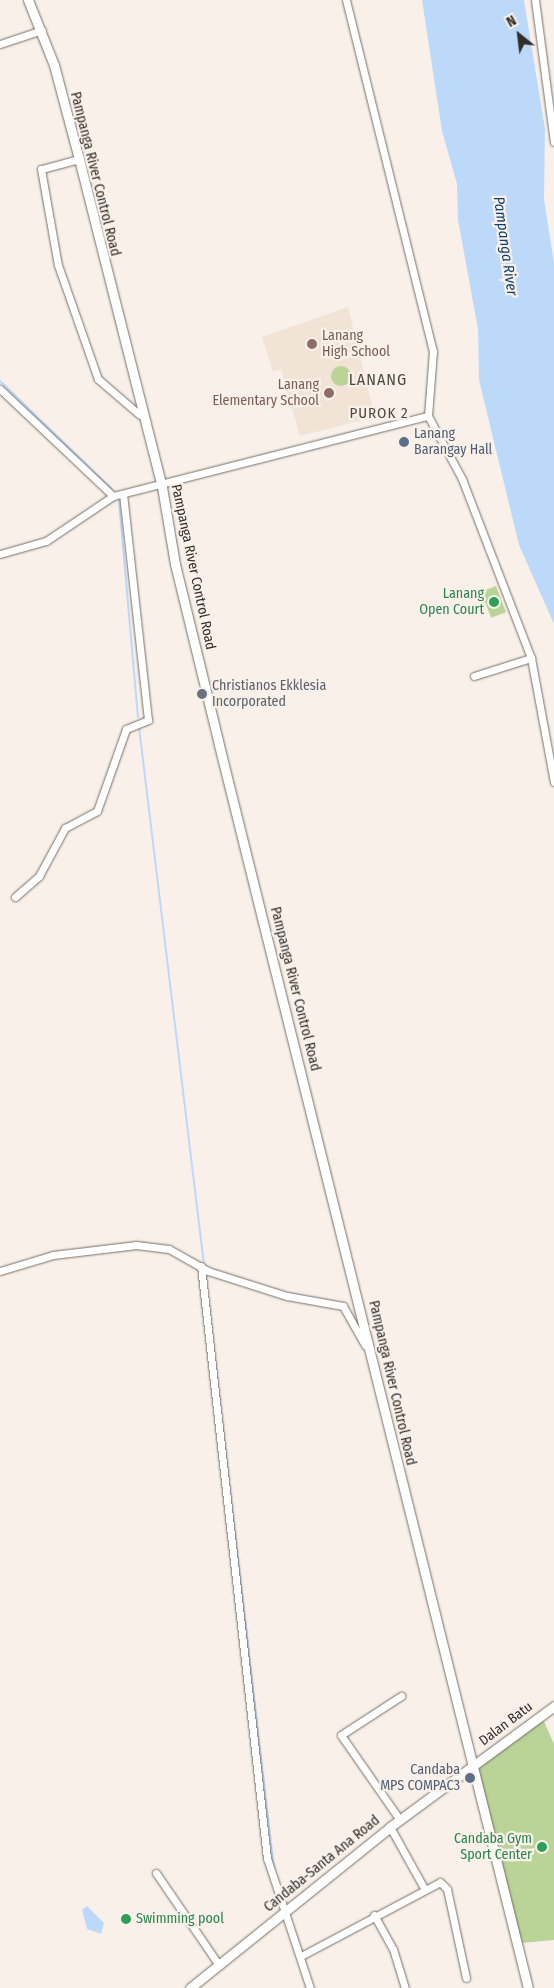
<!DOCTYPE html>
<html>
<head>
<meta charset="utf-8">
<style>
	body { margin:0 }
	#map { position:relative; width:554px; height:1988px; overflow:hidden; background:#f9f1e9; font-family:"Fira Sans Condensed",sans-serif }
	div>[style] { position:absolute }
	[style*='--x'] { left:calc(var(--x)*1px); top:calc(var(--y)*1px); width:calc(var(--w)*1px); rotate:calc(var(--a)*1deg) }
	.built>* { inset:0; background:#f1e3d6 }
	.green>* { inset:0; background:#bad396; transform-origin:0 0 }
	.round { border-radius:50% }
	.water>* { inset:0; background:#bdd9fa }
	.stream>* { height:2px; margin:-1px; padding:0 1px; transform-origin:1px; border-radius:1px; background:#bdd9fa }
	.roads { filter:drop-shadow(0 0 1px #766e67) drop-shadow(0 0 1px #766e67) }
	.minor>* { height:7px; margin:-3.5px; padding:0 3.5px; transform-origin:3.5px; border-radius:3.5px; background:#fff }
	.major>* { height:9px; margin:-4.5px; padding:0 4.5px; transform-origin:4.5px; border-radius:4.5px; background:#fff }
	.dots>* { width:14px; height:14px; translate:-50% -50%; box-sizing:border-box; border:2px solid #f9f1e9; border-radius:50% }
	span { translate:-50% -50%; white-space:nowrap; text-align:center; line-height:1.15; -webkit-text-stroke:4.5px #f9f1e9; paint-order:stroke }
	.street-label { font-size:14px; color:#312d2a }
	.education-label { font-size:14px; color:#785e54 }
	.left { translate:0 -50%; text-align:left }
	.right { translate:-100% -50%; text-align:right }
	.service-label { font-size:14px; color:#4e5e75 }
	.leisure-label { font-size:14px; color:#27864d }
	.worship-label { font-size:14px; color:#5b616d }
	.water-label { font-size:15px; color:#0d3e6e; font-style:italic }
	.neighbourhood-label { font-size:15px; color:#4f4842; letter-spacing:1px }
	.quarter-label { font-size:16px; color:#4f4842; letter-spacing:1px }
	.north { position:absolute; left:494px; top:10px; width:50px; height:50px; -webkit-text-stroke:4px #f9f1e9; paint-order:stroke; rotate:331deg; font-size:14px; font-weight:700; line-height:20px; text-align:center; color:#312d2a }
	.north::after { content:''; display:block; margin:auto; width:18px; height:22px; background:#312d2a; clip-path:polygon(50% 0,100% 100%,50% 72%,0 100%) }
</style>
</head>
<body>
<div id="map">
	<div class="built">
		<div style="clip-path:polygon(348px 307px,375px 417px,300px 436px,281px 369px,273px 372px,262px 337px)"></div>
	</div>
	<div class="green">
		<div class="round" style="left:331px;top:366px;width:20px;height:20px"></div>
		<div style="left:496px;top:586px;width:28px;height:16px;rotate:69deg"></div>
		<div style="clip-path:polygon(542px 1717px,554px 1744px,554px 1940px,521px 1943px,477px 1765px)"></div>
	</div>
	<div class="water">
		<div style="clip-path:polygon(422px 0,524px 0,545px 129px,544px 199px,554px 263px,554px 624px,519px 545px,479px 380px,478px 329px,458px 220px,457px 184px,442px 131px)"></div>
		<div style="clip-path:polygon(87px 1906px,104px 1923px,101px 1934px,87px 1929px,82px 1910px)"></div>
	</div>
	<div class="stream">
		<div style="--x:0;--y:381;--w:156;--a:44"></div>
		<div style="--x:119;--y:501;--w:217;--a:85"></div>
		<div style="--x:139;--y:727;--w:542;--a:83.11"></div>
		<div style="--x:208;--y:1302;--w:571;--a:83.36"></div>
	</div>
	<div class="roads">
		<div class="minor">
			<div style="--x:346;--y:0;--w:362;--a:76.1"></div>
			<div style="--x:433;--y:351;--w:65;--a:94.4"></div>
			<div style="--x:428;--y:416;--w:72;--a:61.6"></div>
			<div style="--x:462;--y:479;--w:192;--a:68.9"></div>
			<div style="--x:531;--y:658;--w:126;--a:79.5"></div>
			<div style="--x:535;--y:0;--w:143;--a:82.4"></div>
			<div style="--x:0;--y:44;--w:44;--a:-18.4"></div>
			<div style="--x:79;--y:159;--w:39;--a:165"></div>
			<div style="--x:41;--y:169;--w:97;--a:80"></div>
			<div style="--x:58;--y:265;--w:121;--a:70.7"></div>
			<div style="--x:98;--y:379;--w:55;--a:40.6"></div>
			<div style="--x:0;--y:389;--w:156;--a:43.4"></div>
			<div style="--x:0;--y:554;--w:48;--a:-15.8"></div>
			<div style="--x:46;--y:541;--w:81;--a:-33.9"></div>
			<div style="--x:113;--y:496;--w:325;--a:-14.3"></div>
			<div style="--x:474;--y:676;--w:60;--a:-17.5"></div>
			<div style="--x:15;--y:897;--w:32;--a:-41"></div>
			<div style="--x:39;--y:876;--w:55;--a:-61.6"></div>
			<div style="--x:65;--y:828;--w:36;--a:-28"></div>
			<div style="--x:97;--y:811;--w:87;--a:-70.5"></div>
			<div style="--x:126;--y:729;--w:24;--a:-22"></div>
			<div style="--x:148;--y:720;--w:226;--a:-96.3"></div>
			<div style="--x:201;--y:1266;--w:596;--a:83.64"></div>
			<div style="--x:267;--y:1858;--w:137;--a:71.7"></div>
			<div style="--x:0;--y:1271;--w:55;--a:-16.8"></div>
			<div style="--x:53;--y:1255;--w:84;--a:-6.9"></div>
			<div style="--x:136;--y:1245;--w:33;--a:7"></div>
			<div style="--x:169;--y:1249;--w:45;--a:29.4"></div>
			<div style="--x:208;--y:1271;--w:83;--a:17.6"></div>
			<div style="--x:287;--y:1296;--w:57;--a:10.1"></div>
			<div style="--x:343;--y:1306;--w:45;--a:60.6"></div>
			<div style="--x:400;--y:1820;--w:103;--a:-124.8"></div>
			<div style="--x:341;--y:1735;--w:72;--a:-33"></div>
			<div style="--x:390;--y:1827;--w:70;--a:60.9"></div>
			<div style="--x:156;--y:1873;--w:112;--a:55.6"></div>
			<div style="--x:374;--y:1915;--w:39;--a:61"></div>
			<div style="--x:393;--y:1949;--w:41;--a:72.9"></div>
			<div style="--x:301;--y:1956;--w:157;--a:-28"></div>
			<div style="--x:440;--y:1882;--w:10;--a:45"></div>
			<div style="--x:447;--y:1889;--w:91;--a:77.9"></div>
		</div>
		<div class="major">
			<div style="--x:28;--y:0;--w:70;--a:68.2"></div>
			<div style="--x:54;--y:65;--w:97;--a:75.1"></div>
			<div style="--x:79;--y:159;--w:338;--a:75.8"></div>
			<div style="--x:162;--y:487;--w:78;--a:80.4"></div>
			<div style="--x:175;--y:564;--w:186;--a:76.3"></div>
			<div style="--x:219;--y:745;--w:1281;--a:76.04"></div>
			<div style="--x:190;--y:1988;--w:257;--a:-38.8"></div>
			<div style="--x:390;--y:1827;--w:204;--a:-36.4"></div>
		</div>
	</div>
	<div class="dots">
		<div style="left:312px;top:344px;background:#8d6e63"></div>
		<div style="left:329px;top:393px;background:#8d6e63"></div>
		<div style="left:404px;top:442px;background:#5c6f8a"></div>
		<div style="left:494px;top:602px;background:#2e9e5b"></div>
		<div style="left:202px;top:694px;background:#6b7280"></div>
		<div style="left:470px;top:1778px;background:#5c6f8a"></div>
		<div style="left:542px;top:1847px;background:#2e9e5b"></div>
		<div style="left:126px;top:1919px;background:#2e9e5b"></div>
	</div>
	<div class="street-label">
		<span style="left:95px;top:174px;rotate:76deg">Pampanga River Control Road</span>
		<span style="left:193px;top:567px;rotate:78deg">Pampanga River Control Road</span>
		<span style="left:295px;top:989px;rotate:76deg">Pampanga River Control Road</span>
		<span style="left:392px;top:1383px;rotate:77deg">Pampanga River Control Road</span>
		<span style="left:506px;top:1724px;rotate:-37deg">Dalan Batu</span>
		<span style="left:322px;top:1864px;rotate:-39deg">Candaba-Santa Ana Road</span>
	</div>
	<div class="education-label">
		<span class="left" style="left:322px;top:344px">Lanang<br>High School</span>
		<span class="right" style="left:319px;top:393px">Lanang<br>Elementary School</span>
	</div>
	<div class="service-label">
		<span class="left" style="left:414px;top:442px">Lanang<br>Barangay Hall</span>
		<span class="right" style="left:460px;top:1778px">Candaba<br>MPS COMPAC3</span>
	</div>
	<div class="leisure-label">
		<span class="right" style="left:484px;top:602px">Lanang<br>Open Court</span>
		<span class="right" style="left:532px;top:1847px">Candaba Gym<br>Sport Center</span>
		<span class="left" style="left:136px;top:1919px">Swimming pool</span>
	</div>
	<div class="worship-label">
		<span class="left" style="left:212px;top:694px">Christianos Ekklesia<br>Incorporated</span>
	</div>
	<div class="water-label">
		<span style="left:505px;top:246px;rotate:82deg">Pampanga River</span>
	</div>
	<div class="neighbourhood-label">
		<span style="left:379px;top:414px">PUROK 2</span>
	</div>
	<div class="quarter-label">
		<span style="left:378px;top:380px">LANANG</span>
	</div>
	<div class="north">N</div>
</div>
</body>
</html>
